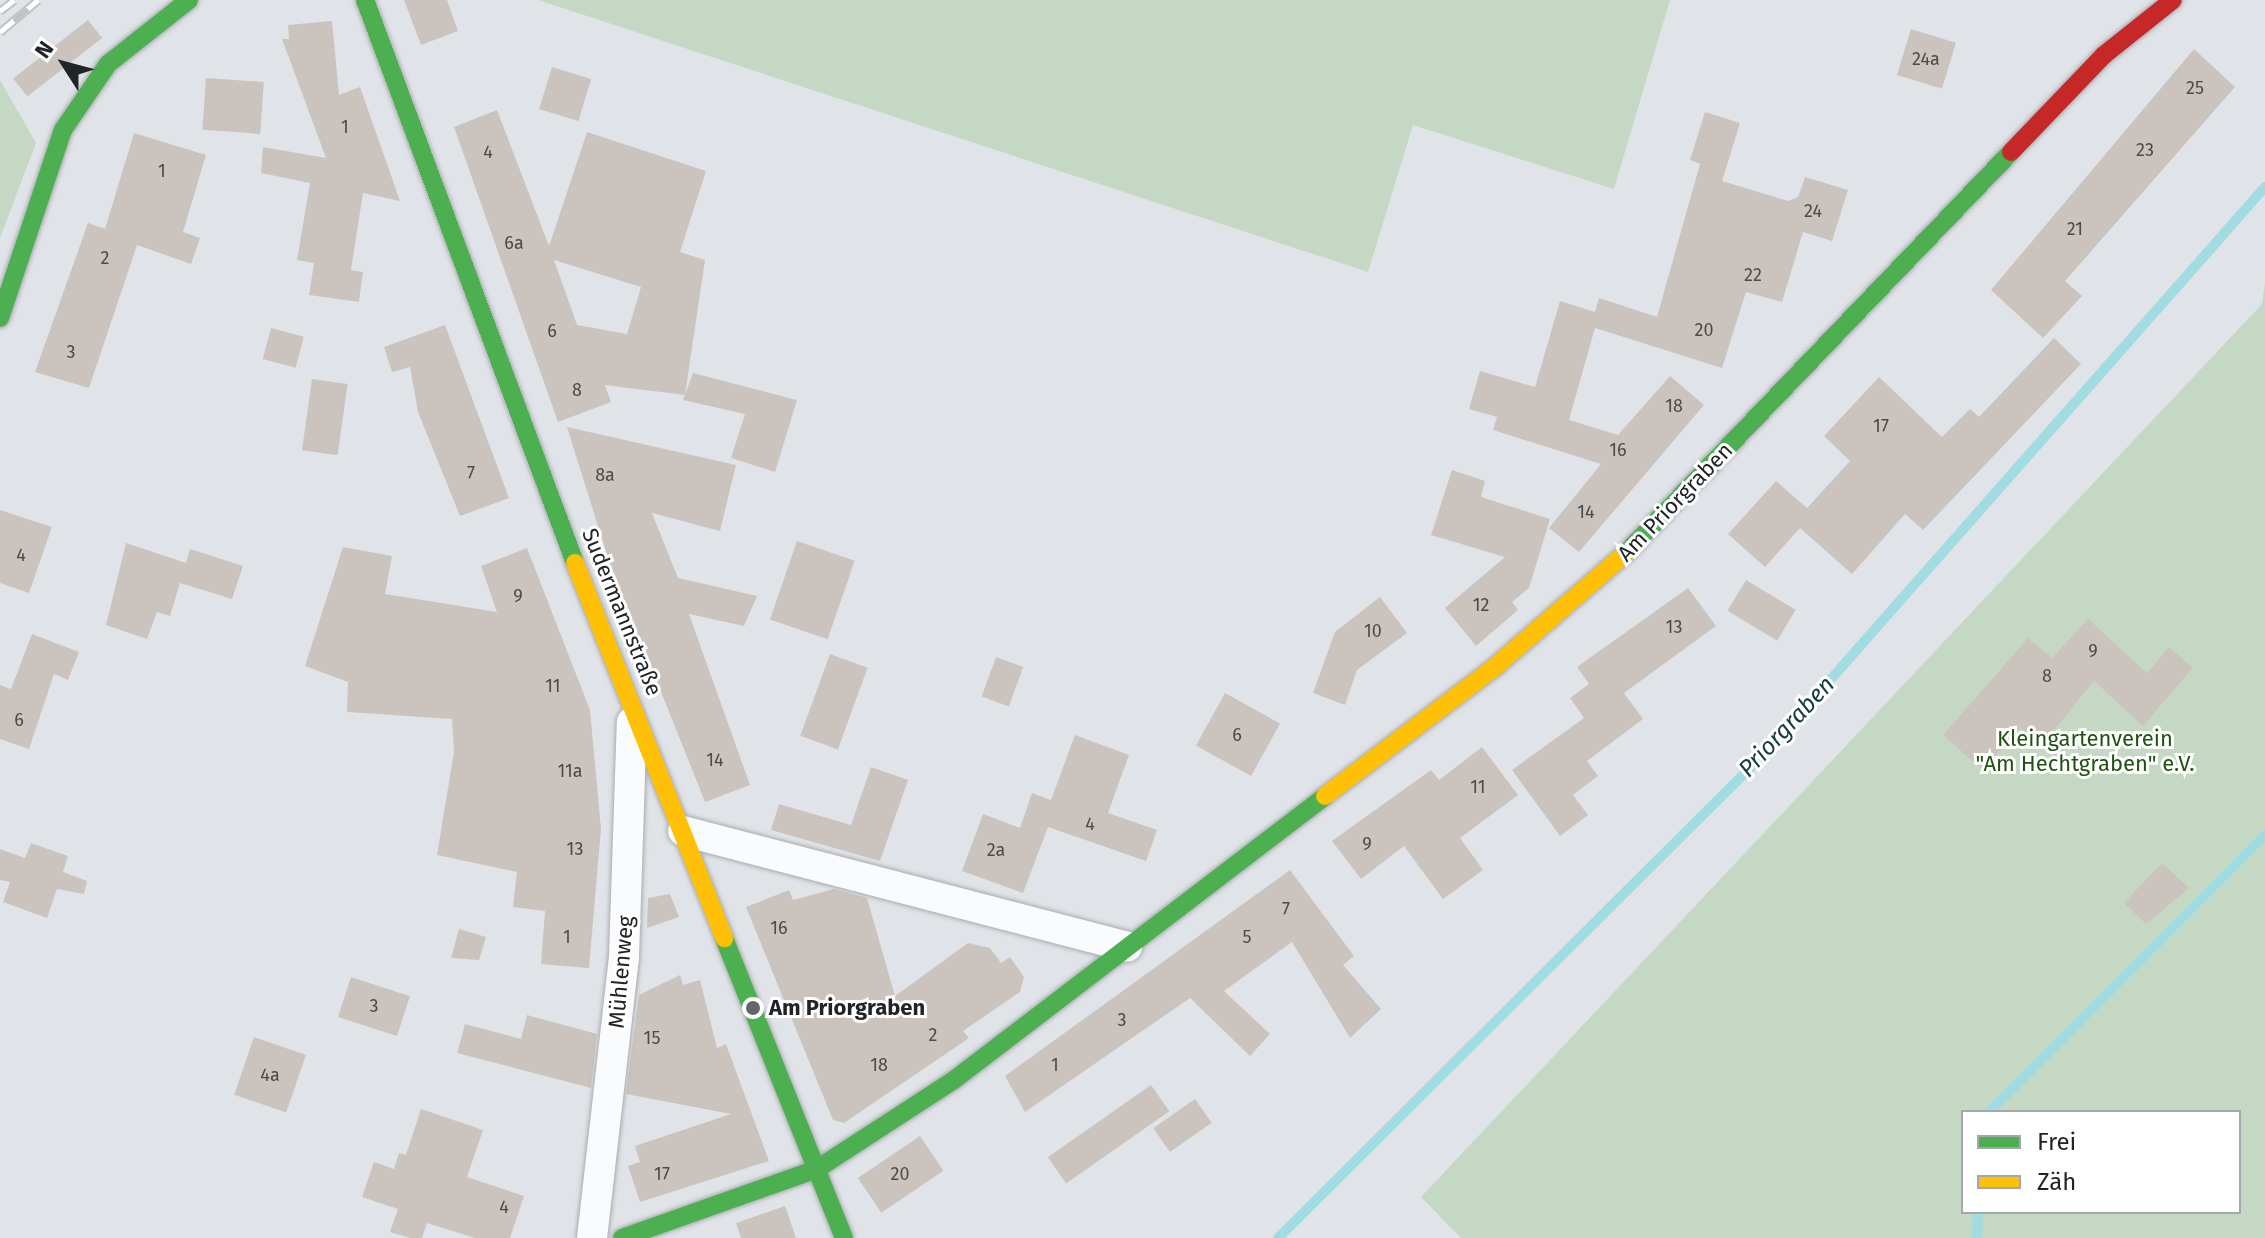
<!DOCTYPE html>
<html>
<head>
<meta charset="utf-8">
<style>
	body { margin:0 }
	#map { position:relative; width:2265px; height:1238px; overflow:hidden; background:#e0e4e8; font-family:"Fira Sans",sans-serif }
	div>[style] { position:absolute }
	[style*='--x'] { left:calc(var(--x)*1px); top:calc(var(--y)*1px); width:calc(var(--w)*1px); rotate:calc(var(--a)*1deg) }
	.green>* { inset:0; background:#c4d8c4 }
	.stream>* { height:10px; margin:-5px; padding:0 5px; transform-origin:5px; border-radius:5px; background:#a1dce2 }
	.building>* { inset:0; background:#cbc4be; transform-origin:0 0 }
	.roads { filter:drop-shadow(0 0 2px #a9acaf) drop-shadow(0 0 2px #a9acaf) }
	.street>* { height:30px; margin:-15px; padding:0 15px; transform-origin:15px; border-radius:15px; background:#fafbfc }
	.fast>* { height:18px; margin:-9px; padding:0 9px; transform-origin:9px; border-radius:9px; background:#4caf50 }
	.slow>* { height:18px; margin:-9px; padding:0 9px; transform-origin:9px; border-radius:9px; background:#ffc107 }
	.jam>* { height:18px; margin:-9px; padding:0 9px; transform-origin:9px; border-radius:9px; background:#c62828 }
	.rail>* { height:9px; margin-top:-4.5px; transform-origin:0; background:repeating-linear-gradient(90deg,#fff 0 18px,#c1c2c3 0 36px); box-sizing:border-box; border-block:2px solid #c1c2c3 }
	.dots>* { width:22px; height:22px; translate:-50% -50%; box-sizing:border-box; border:4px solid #fff; border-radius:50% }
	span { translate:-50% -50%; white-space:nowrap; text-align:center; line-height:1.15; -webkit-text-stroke:6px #fff; paint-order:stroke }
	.number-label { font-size:18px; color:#4c4b4c }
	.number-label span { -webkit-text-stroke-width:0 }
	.street-label { font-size:22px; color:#212326 }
	.park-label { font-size:22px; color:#1f5311 }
	.poi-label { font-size:22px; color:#212326; font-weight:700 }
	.left { translate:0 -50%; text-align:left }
	.water-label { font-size:24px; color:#143c3f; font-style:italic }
	.legend { position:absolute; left:1961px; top:1110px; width:280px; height:104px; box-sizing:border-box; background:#fff; border:2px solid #a6a7a8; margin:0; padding:10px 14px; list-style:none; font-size:24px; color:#212326 }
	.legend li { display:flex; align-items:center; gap:16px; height:40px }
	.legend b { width:40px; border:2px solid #a6a7a8 }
	.north { position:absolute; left:24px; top:24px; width:80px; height:80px; -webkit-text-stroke:6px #fff; paint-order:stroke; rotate:306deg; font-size:22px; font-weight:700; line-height:32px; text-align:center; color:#212326 }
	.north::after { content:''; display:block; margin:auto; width:28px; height:36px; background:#212326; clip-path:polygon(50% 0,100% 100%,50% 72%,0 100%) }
</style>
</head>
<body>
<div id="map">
	<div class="green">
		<div style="clip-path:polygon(538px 0,1670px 0,1614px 189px,1413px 125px,1368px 272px)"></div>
		<div style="clip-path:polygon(0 80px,36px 143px,0 238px)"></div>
		<div style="clip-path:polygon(evenodd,2265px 283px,2265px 1238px,1461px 1238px,1421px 1197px,2262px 304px,2265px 283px,1963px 1112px,2239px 1112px,2239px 1212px,1963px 1212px,1963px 1112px)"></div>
	</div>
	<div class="stream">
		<div style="--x:1989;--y:1112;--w:391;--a:-45.1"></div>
		<div style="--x:1278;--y:1238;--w:696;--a:-44.88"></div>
		<div style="--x:1771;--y:747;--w:747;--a:-48.58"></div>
		<div style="--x:1977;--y:1238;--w:26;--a:-88"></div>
	</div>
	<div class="building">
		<div style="clip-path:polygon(404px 0,447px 0,458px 31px,421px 45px)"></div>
		<div style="left:88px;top:20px;width:23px;height:95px;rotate:52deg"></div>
		<div style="clip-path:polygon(332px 21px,339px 95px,360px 87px,400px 201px,363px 193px,351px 270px,363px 272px,359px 302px,309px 295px,314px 263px,297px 260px,310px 183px,261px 173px,263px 147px,326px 158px,282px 39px,289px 39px,288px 25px)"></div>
		<div style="left:1911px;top:29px;width:47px;height:48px;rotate:17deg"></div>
		<div style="clip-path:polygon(2194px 49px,2235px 87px,2065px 281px,2082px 296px,2043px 338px,1991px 290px)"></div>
		<div style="left:552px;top:67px;width:41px;height:44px;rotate:17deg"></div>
		<div style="left:206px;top:78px;width:58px;height:52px;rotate:4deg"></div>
		<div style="clip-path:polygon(evenodd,497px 110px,549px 246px,587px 132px,706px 171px,680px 252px,705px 260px,685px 395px,605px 385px,611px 402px,558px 422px,454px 127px,497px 110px,554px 260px,641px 287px,627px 334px,577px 325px,554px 260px)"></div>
		<div style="clip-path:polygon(1705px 112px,1740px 123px,1722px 181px,1788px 201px,1798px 197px,1805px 177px,1848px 190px,1832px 241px,1803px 232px,1782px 302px,1746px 292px,1722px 368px,1595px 328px,1569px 420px,1618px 435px,1670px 376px,1704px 405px,1579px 552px,1549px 528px,1601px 464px,1493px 430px,1497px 417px,1469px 409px,1480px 371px,1535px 387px,1560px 301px,1595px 312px,1599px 298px,1657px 317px,1700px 164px,1690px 160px)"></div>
		<div style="clip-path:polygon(134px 133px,206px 155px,183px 232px,200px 238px,191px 264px,137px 245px,89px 388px,35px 372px,88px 223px,105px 229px)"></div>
		<div style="clip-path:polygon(445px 325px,509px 498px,460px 516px,418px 412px,410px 367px,392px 372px,384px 347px)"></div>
		<div style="left:271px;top:328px;width:34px;height:32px;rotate:15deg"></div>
		<div style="clip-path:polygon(2054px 338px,2081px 364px,1923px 530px,1905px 514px,1852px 574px,1800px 528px,1765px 567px,1728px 534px,1776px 481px,1807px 508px,1850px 461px,1824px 436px,1879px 377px,1942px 437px,1970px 409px,1979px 417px)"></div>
		<div style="clip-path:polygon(693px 373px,797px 400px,775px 472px,731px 458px,745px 414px,683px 400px)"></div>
		<div style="left:312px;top:379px;width:36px;height:72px;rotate:8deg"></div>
		<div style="clip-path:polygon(567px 427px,736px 465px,720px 531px,652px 513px,678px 578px,757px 596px,744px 626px,689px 614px,750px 785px,705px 802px,609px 561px)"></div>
		<div style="clip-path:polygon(1452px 470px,1485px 481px,1481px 497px,1550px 519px,1529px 588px,1512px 602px,1518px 610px,1476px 646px,1445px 608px,1505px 557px,1431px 535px)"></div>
		<div style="clip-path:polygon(0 510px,52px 527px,29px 593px,0 583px)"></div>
		<div style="left:797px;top:541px;width:61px;height:83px;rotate:19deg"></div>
		<div style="clip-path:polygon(126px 543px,186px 563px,190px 549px,243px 566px,232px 599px,180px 583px,170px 616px,157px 612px,147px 639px,106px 625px)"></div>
		<div style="clip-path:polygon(343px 547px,392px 556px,385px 594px,497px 612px,481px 566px,527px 548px,590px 710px,601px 829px,589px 968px,541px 964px,545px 911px,513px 907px,517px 872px,437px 855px,454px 752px,452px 719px,347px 712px,348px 682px,305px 666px)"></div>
		<div style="left:1746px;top:580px;width:58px;height:36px;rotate:31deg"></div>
		<div style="clip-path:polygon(1688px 588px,1716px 626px,1624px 693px,1643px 719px,1587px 761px,1598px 776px,1573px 795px,1588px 815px,1560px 836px,1512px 770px,1584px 718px,1570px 698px,1589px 684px,1577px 667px)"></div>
		<div style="clip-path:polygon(1380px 597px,1407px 633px,1357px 670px,1345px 705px,1313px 693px,1335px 632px)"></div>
		<div style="clip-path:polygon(2088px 619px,2147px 673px,2169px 647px,2193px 668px,2143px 726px,2094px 681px,2041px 746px,2020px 728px,1983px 770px,1943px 735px,2028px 638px,2052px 658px)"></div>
		<div style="clip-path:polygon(32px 634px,79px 652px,68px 680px,54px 674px,29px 749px,0 739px,0 685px,11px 689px)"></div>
		<div style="left:830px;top:654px;width:40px;height:87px;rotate:20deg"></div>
		<div style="left:996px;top:657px;width:29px;height:42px;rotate:20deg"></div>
		<div style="left:1225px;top:693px;width:63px;height:60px;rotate:29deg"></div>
		<div style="clip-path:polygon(1075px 735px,1129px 755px,1108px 813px,1157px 830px,1146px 861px,1048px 827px,1023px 893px,962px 871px,983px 814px,1020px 828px,1032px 793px,1051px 800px)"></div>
		<div style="clip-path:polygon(1482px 747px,1518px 795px,1460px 838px,1483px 870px,1443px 899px,1404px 846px,1361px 879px,1332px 841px,1431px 770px,1439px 780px)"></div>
		<div style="clip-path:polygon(871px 767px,908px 780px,880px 861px,771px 830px,779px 804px,851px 825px)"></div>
		<div style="clip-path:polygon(31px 843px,68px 856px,63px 872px,87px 881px,84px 894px,57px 889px,47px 918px,3px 902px,10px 882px,0 880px,0 849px,25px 858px)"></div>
		<div style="clip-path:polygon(2162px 863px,2189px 888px,2146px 924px,2124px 903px)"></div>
		<div style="clip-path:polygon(1290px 870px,1354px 956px,1343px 965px,1381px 1009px,1350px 1038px,1292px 942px,1224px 991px,1270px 1034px,1250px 1056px,1190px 998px,1025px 1112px,1005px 1076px)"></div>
		<div style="clip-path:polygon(834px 889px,867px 898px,895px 996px,968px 943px,990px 948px,1001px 963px,1010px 957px,1024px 977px,1020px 992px,963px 1031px,969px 1038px,844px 1123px,833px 1120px,746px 907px,789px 890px,793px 900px)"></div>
		<div style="clip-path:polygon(670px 894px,679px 917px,647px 928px,648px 898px)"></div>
		<div style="clip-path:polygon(459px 929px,486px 937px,479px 960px,451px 958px)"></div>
		<div style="clip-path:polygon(680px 975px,683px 985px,700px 980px,717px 1048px,726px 1044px,769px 1161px,640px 1202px,628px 1166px,640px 1162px,635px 1146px,731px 1114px,626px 1094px,639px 995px)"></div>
		<div style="left:351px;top:977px;width:62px;height:42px;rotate:18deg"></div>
		<div style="clip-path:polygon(527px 1015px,597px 1034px,591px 1088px,457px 1053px,465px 1024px,521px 1039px)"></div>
		<div style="left:254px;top:1037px;width:55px;height:61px;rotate:19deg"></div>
		<div style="left:1151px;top:1085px;width:32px;height:126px;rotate:55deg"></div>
		<div style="left:1195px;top:1099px;width:29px;height:51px;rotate:55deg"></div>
		<div style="clip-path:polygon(421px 1109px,483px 1130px,467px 1177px,524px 1196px,510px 1238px,475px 1238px,427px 1223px,422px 1238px,410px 1238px,390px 1232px,398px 1209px,362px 1197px,374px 1162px,394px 1169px,399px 1153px,406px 1155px)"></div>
		<div style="left:920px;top:1136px;width:42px;height:75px;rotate:56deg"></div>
		<div style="clip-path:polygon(785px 1206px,796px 1238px,741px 1238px,736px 1223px)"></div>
	</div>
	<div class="roads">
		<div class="street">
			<div style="--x:683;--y:831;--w:459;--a:14.6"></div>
			<div style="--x:592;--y:1238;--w:283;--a:-83.5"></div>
			<div style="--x:624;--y:957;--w:235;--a:-88.1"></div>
		</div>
		<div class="fast">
			<div style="--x:365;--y:0;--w:601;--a:69.54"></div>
			<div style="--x:0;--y:318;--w:198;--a:-71.5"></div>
			<div style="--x:63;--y:130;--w:80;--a:-55.7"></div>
			<div style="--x:108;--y:64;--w:103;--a:-38.3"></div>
			<div style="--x:1625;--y:554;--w:557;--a:-46.16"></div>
			<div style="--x:724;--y:938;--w:323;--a:68.2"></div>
			<div style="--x:622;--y:1238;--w:207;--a:-19.5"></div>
			<div style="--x:817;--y:1169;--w:163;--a:-33"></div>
			<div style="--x:954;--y:1080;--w:467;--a:-37.4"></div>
		</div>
		<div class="slow">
			<div style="--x:575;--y:563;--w:404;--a:68.3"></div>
			<div style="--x:1325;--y:796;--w:215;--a:-37.2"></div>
			<div style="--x:1496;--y:666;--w:171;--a:-41"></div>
		</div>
		<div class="jam">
			<div style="--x:2011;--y:152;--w:134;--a:-46.2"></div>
			<div style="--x:2104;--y:55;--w:88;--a:-38.6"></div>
		</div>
	</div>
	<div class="rail">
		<div style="--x:0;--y:11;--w:18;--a:-38"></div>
		<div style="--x:0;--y:32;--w:50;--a:-40.1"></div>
	</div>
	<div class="dots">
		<div style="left:753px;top:1008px;background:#64676a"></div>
	</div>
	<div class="number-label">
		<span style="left:1926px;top:59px">24a</span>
		<span style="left:2195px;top:88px">25</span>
		<span style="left:345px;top:127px">1</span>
		<span style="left:2145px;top:150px">23</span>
		<span style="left:488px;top:152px">4</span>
		<span style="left:162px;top:171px">1</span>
		<span style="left:1813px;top:211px">24</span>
		<span style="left:2075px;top:229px">21</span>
		<span style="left:514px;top:243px">6a</span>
		<span style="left:105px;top:258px">2</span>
		<span style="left:1753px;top:275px">22</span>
		<span style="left:1704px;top:330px">20</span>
		<span style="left:552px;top:331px">6</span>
		<span style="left:71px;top:352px">3</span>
		<span style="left:577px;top:390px">8</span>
		<span style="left:1674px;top:406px">18</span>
		<span style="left:1881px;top:426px">17</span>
		<span style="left:1618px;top:450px">16</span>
		<span style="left:471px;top:473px">7</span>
		<span style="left:605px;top:475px">8a</span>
		<span style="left:1586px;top:512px">14</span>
		<span style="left:21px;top:555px">4</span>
		<span style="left:518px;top:596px">9</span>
		<span style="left:1481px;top:605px">12</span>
		<span style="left:1674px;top:627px">13</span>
		<span style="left:1373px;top:631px">10</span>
		<span style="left:2093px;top:651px">9</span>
		<span style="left:2047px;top:676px">8</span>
		<span style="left:553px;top:686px">11</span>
		<span style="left:19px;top:720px">6</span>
		<span style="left:1237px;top:735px">6</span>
		<span style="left:715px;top:760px">14</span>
		<span style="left:570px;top:771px">11a</span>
		<span style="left:1478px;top:787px">11</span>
		<span style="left:1090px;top:824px">4</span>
		<span style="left:1367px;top:844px">9</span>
		<span style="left:575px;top:849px">13</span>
		<span style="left:996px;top:850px">2a</span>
		<span style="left:1286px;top:909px">7</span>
		<span style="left:779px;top:928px">16</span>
		<span style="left:567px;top:937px">1</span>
		<span style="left:1247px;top:937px">5</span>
		<span style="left:374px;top:1006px">3</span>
		<span style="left:1122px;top:1020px">3</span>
		<span style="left:933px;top:1035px">2</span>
		<span style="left:652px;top:1038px">15</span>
		<span style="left:879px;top:1065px">18</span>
		<span style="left:1055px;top:1065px">1</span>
		<span style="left:270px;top:1075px">4a</span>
		<span style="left:662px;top:1174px">17</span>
		<span style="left:900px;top:1174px">20</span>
		<span style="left:504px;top:1207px">4</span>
	</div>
	<div class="street-label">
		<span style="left:1675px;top:502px;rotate:-46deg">Am Priorgraben</span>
		<span style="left:622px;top:612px;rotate:68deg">Sudermannstraße</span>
		<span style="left:621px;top:972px;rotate:-85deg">Mühlenweg</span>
	</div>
	<div class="park-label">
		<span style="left:2085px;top:751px">Kleingartenverein<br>"Am Hechtgraben" e.V.</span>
	</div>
	<div class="poi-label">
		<span class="left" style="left:769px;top:1008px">Am Priorgraben</span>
	</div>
	<div class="water-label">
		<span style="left:1787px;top:727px;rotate:-47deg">Priorgraben</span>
	</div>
	<ul class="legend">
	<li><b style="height:10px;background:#4caf50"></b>Frei</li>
	<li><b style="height:10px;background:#ffc107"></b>Zäh</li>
	</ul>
	<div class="north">N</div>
</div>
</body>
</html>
